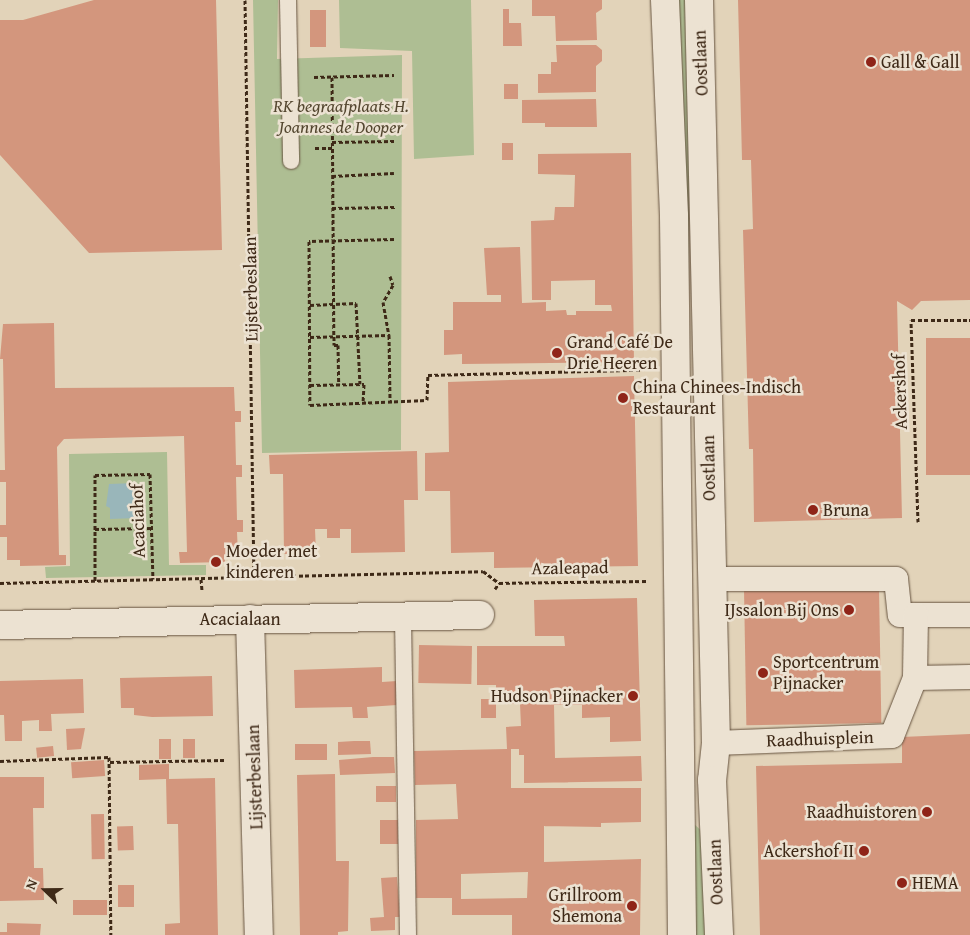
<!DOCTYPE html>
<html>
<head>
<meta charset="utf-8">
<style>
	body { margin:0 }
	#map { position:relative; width:970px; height:935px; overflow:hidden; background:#e2d3b9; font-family:"Gentium Book Plus",serif }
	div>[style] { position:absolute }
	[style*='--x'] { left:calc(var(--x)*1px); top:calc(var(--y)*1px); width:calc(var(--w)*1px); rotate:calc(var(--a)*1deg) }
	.green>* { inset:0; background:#aebe93; transform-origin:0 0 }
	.water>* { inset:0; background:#99b6ba }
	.building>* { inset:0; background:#d3967d; transform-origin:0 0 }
	.path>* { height:3px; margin-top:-1.5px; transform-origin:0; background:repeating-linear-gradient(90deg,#3e2917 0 4px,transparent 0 6.5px) }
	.roads { filter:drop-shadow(0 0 1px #675440) drop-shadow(0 0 1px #675440) }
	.service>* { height:16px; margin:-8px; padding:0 8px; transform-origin:8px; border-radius:8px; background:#ece2d2 }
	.pedestrian>* { height:24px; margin:-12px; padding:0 12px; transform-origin:12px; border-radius:12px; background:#ece2d2 }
	.minor>* { height:28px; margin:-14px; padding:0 14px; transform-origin:14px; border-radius:14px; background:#ece2d2 }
	.secondary>* { height:28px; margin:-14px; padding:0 14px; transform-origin:14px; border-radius:14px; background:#ece2d2 }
	.dots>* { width:14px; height:14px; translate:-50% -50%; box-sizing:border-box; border:2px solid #ece2d2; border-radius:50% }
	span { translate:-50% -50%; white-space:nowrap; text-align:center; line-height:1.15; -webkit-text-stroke:5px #ece2d2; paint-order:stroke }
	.poi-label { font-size:18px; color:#3e2917 }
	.left { translate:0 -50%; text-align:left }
	.right { translate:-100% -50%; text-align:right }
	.street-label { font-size:18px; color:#3e2917 }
	.park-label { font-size:18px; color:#544730; font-style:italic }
	.north { position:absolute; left:20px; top:865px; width:50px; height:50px; -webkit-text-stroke:4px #ece2d2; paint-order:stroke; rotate:292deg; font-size:14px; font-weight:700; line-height:20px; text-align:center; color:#3e2917 }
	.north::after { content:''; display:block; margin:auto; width:18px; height:22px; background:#3e2917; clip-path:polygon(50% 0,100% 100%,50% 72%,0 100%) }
</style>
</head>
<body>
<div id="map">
	<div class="green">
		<div style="clip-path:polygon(253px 0,278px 0,277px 59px,402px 55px,401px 450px,262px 453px)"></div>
		<div style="clip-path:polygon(339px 0,471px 0,474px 155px,414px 159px,412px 51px,340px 48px)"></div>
		<div style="left:673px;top:0;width:16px;height:290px"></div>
		<div style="clip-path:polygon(167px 452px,169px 565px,206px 565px,206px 575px,46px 578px,45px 567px,70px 566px,69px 454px)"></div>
		<div style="clip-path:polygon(693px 823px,708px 837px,710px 935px,695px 935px)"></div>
	</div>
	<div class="water">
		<div style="clip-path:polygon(136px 483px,137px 518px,110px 519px,110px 508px,106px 506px,109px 484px)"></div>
	</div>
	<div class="building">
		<div style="clip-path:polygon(94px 0,216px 0,222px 250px,89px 253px,0 155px,0 20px,23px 20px)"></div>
		<div style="clip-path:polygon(532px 0,602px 0,602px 9px,596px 13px,597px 40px,556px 41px,555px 16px,532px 16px)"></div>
		<div style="clip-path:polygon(738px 0,970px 0,970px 300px,921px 301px,912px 310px,897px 301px,902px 518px,754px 522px,753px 449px,749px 449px,743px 230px,753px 229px,751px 160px,742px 160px)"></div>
		<div style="clip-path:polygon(503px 9px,509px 9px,509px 23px,521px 23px,522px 46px,503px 46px)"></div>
		<div style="left:310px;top:10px;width:16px;height:37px"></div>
		<div style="clip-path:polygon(556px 45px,596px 45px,602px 50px,602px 61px,596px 66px,596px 92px,538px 93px,538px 74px,551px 74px,551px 62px,557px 62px)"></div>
		<div style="left:504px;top:84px;width:14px;height:15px"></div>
		<div style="clip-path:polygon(596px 99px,597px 127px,545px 127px,545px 123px,522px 123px,522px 100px)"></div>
		<div style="left:502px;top:143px;width:11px;height:17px"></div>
		<div style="clip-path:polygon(631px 153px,634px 362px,462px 364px,462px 354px,444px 355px,444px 330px,453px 330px,453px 302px,501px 302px,501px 295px,487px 295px,484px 248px,520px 247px,522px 303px,546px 302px,546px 311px,566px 310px,567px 315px,576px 315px,576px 311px,612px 311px,611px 305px,595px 305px,595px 280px,551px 281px,551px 300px,532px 300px,531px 221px,554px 220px,555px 207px,574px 207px,575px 175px,538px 174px,538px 154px)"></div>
		<div style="clip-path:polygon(54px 323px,55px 388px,234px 387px,235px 411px,241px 411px,241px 422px,235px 422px,236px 465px,242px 465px,242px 477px,236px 477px,237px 520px,243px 520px,243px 532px,237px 532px,238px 555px,225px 555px,225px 562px,180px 563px,179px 552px,187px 552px,184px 436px,64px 439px,57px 447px,59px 555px,66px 555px,66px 565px,20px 566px,20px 560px,7px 560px,7px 537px,0 537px,0 525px,6px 525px,6px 482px,0 482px,0 470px,5px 470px,3px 359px,0 359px,3px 324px)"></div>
		<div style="left:926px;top:338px;width:44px;height:137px"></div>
		<div style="clip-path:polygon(634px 376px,638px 566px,494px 568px,494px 552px,451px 553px,450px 491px,425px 491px,425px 453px,449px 452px,448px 382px)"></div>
		<div style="clip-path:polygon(417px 451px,418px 500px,404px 500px,405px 552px,351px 553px,351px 529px,340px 529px,340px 538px,327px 538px,327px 529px,315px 529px,316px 553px,284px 554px,283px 474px,270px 474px,269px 455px)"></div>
		<div style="left:879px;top:588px;width:135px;height:135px;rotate:89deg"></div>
		<div style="clip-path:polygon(evenodd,637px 598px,641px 741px,610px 742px,610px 717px,582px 718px,582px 705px,554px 705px,555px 758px,641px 756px,642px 781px,524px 783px,524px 755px,519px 755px,519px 749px,511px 749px,511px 788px,641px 788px,641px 822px,601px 823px,601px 827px,544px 826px,544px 862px,641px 859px,640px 935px,512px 935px,512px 915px,452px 915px,452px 898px,416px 898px,416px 820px,458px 819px,456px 784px,415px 785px,414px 751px,507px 749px,506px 727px,521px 726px,520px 704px,509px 704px,509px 692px,496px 692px,496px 685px,477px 685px,477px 646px,565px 646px,564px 636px,535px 636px,534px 600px,637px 598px,528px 872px,527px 898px,461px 899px,461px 874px,528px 872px)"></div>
		<div style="left:419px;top:645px;width:53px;height:38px;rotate:1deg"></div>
		<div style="clip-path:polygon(382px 667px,382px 682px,397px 681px,397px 705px,367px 707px,368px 718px,353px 718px,352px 707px,295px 708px,294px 670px)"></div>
		<div style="clip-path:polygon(212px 676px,213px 716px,152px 717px,134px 715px,134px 708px,121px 708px,120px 678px)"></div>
		<div style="clip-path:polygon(83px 679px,84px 713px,51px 714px,52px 731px,39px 731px,39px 720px,22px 721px,22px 741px,5px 741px,4px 715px,0 715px,0 681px)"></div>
		<div style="left:481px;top:699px;width:15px;height:19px"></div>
		<div style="clip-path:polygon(85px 728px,81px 749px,67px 750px,66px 729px)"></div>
		<div style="clip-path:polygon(970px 734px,970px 935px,760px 935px,756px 766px,902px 763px,902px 737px)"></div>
		<div style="left:159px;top:739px;width:12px;height:20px"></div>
		<div style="left:183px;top:739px;width:12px;height:19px"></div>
		<div style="clip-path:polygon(354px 741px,370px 741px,371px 754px,338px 755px,338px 742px)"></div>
		<div style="left:327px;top:744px;width:16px;height:32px;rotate:90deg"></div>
		<div style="left:53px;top:746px;width:10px;height:17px;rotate:84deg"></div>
		<div style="clip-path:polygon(373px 757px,394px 757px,395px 773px,340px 775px,339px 760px)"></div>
		<div style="left:104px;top:760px;width:16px;height:33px;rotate:86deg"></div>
		<div style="clip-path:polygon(169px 764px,169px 779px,215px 778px,218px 935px,165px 935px,165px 924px,180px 923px,178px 824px,167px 824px,166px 779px,139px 780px,139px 765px)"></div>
		<div style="clip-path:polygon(335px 774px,336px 861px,349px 861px,348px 931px,338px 932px,338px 935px,300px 935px,297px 775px)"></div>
		<div style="clip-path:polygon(0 777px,44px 777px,44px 808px,33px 808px,34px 868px,43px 868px,44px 900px,0 901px)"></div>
		<div style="left:396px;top:786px;width:16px;height:20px;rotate:90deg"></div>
		<div style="left:104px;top:814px;width:45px;height:13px;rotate:89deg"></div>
		<div style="left:380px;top:820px;width:18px;height:24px"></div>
		<div style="left:133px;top:826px;width:24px;height:16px;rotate:88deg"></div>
		<div style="clip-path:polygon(397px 877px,400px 917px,395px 917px,395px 930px,371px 931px,370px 918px,384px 917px,381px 878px)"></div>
		<div style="left:118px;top:885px;width:16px;height:22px"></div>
		<div style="left:73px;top:900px;width:34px;height:15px"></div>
		<div style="clip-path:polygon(7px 923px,41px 924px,40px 935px,0 935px,0 932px,7px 932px)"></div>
	</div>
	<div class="path">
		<div style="--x:245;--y:0;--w:578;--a:89.11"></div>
		<div style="--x:314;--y:77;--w:80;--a:-1.4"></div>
		<div style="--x:332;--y:77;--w:259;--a:89.6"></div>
		<div style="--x:334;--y:336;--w:9;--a:90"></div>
		<div style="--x:334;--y:345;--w:4;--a:0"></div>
		<div style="--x:338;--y:345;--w:39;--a:89"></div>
		<div style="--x:331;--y:109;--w:61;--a:-1.9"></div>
		<div style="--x:332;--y:142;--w:62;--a:-0.9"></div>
		<div style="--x:315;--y:148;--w:17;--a:0"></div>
		<div style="--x:332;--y:176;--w:62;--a:-2.8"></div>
		<div style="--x:332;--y:208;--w:63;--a:-0.9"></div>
		<div style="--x:394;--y:239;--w:85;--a:178.7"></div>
		<div style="--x:309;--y:241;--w:164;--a:89.7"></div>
		<div style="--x:310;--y:405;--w:117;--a:-2.4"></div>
		<div style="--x:427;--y:400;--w:25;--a:-88"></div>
		<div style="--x:428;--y:375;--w:212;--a:-1.4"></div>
		<div style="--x:390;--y:276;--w:9;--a:72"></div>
		<div style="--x:393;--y:285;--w:20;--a:120"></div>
		<div style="--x:383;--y:302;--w:34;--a:80"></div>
		<div style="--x:389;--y:335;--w:66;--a:89.1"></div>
		<div style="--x:310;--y:305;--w:46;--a:-2.5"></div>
		<div style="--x:356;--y:303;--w:81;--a:87.2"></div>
		<div style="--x:310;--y:337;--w:79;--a:-1.5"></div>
		<div style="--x:310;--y:385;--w:54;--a:-1.1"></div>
		<div style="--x:364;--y:384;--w:19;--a:93"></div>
		<div style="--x:918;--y:522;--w:202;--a:-92"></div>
		<div style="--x:911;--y:320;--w:59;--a:0"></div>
		<div style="--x:95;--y:529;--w:57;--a:-1"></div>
		<div style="--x:201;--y:579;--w:12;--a:85"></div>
		<div style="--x:95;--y:581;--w:106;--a:-90"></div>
		<div style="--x:95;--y:475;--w:55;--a:-1"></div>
		<div style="--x:150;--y:474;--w:105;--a:88.4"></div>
		<div style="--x:0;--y:583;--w:483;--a:-1.4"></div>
		<div style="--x:483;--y:571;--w:20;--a:37"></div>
		<div style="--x:495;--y:589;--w:7;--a:-56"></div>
		<div style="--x:499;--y:583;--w:149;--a:-0.8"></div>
		<div style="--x:0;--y:761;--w:109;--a:-2.1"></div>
		<div style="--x:109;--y:757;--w:178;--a:89.4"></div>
		<div style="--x:110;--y:762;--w:115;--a:-1"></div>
	</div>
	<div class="roads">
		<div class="service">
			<div style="--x:288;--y:0;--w:161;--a:88.9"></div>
			<div style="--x:403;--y:617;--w:318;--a:89.1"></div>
		</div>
		<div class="pedestrian">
			<div style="--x:711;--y:579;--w:185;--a:0"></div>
			<div style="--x:896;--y:579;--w:36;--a:84"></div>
			<div style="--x:900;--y:615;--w:70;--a:0"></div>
			<div style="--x:915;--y:678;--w:63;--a:-89.1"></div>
			<div style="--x:716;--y:743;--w:176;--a:-2.3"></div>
			<div style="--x:892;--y:736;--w:62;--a:-68.4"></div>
			<div style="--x:915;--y:678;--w:55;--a:-1"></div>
		</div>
		<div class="minor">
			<div style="--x:250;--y:619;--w:316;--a:88.4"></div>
			<div style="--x:0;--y:625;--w:480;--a:-1.2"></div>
		</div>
		<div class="secondary">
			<div style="--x:665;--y:0;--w:216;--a:87.6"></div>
			<div style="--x:674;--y:216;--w:719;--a:89.36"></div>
			<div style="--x:699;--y:0;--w:743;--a:88.69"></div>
			<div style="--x:716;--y:743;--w:37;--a:96"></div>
			<div style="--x:712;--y:780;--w:155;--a:87.4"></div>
		</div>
	</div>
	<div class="dots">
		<div style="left:871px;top:62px;background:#8f2418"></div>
		<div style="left:557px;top:353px;background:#8f2418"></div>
		<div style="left:623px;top:398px;background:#8f2418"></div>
		<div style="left:813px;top:510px;background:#8f2418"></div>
		<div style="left:216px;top:562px;background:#8f2418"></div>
		<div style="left:849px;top:610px;background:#8f2418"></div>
		<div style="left:763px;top:673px;background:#8f2418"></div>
		<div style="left:633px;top:696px;background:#8f2418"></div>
		<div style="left:927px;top:812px;background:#8f2418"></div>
		<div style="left:864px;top:851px;background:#8f2418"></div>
		<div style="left:902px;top:883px;background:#8f2418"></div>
		<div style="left:632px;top:906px;background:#8f2418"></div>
	</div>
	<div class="poi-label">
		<span class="left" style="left:881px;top:62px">Gall &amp; Gall</span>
		<span class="left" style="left:567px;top:353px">Grand Café De<br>Drie Heeren</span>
		<span class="left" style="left:633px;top:398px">China Chinees-Indisch<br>Restaurant</span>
		<span class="left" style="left:823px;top:510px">Bruna</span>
		<span class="left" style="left:226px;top:562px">Moeder met<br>kinderen</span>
		<span class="right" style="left:839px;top:610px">IJssalon Bij Ons</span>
		<span class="left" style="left:773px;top:673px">Sportcentrum<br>Pijnacker</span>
		<span class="right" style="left:623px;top:696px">Hudson Pijnacker</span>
		<span class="right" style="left:917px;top:812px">Raadhuistoren</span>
		<span class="right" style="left:854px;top:851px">Ackershof II</span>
		<span class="left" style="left:912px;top:883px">HEMA</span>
		<span class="right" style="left:622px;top:906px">Grillroom<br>Shemona</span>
	</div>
	<div class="street-label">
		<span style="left:701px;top:63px;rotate:-92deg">Oostlaan</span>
		<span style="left:251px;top:289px;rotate:-91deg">Lijsterbeslaan</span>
		<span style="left:900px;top:392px;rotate:-92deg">Ackershof</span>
		<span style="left:709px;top:468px;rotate:-91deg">Oostlaan</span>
		<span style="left:138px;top:521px;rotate:-92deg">Acaciahof</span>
		<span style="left:570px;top:568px;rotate:-1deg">Azaleapad</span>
		<span style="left:240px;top:619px">Acacialaan</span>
		<span style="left:820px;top:739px;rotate:-2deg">Raadhuisplein</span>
		<span style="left:255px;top:777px;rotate:-92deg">Lijsterbeslaan</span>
		<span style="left:716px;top:872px;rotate:-92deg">Oostlaan</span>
	</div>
	<div class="park-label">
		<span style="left:341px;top:117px">RK begraafplaats H.<br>Joannes de Dooper</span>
	</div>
	<div class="north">N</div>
</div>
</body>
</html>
